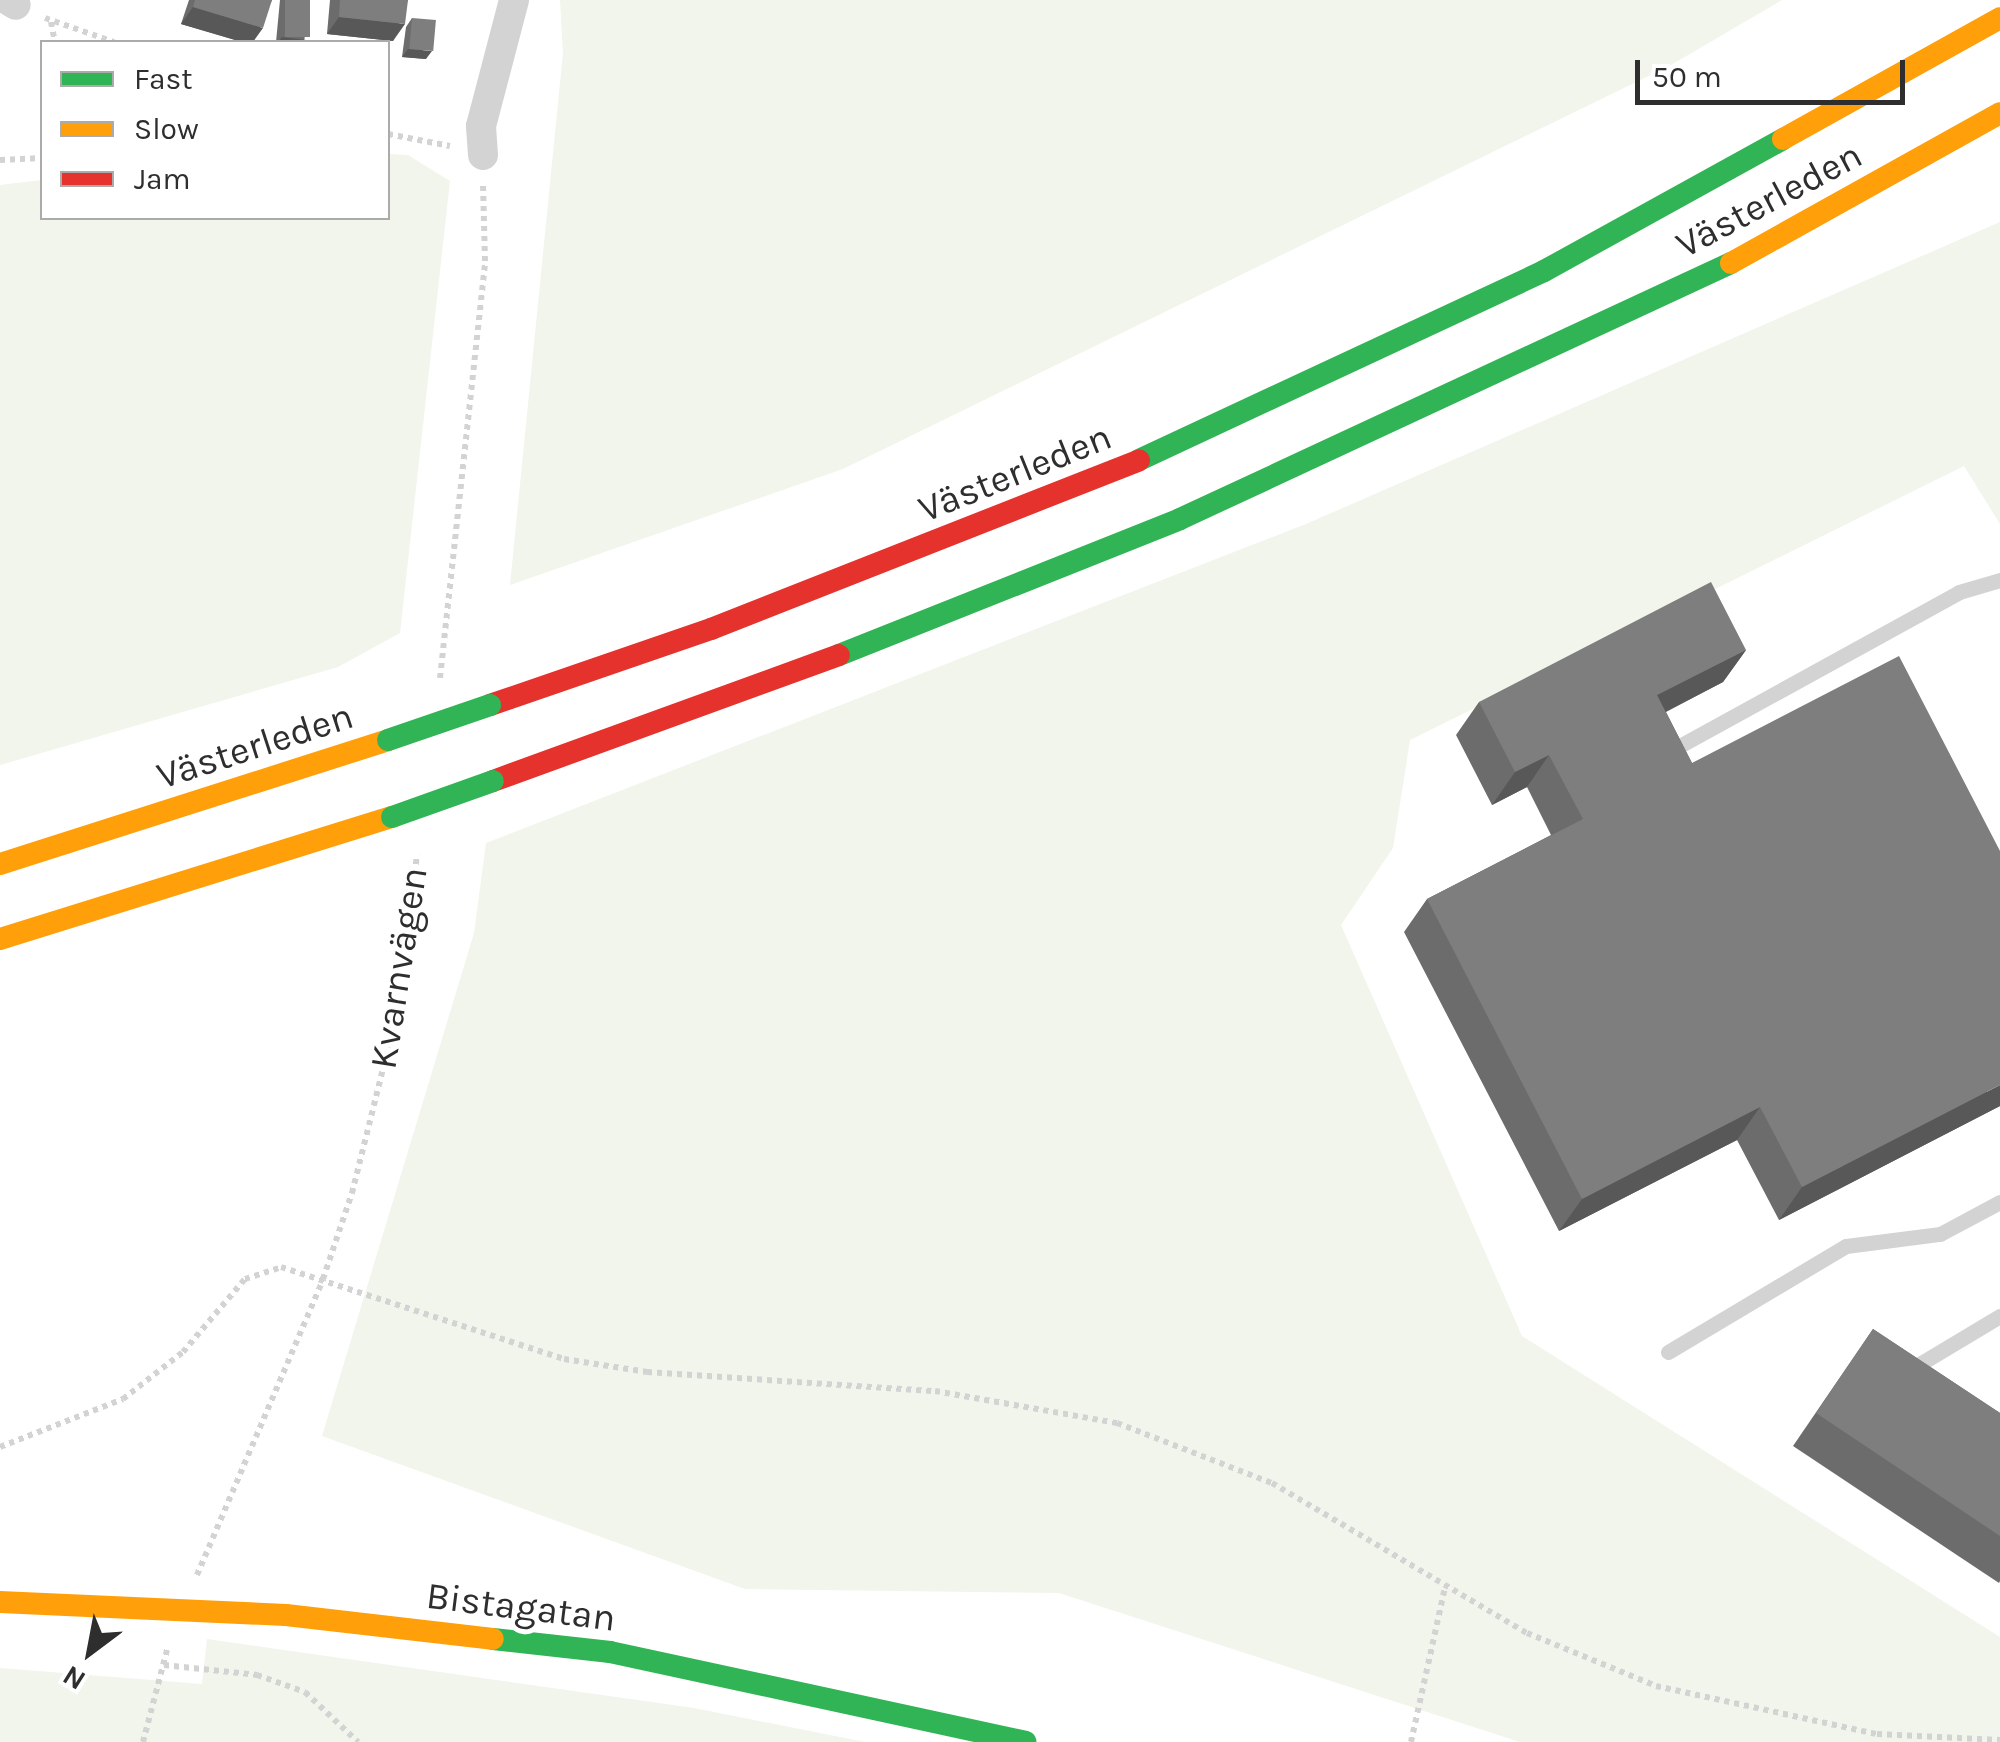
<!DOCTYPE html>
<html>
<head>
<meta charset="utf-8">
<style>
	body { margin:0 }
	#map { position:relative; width:2000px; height:1742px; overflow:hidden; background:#fff; font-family:Karla,sans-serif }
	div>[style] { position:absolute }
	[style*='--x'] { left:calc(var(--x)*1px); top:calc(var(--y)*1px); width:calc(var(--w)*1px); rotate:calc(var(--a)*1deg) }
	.green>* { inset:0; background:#f1f5eb }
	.path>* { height:6px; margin-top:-3px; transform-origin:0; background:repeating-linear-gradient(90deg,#d3d3d3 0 5px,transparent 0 10px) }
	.lane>* { height:15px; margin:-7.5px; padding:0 7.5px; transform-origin:7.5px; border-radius:7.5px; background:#d3d3d3 }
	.street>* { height:30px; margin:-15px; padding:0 15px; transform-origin:15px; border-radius:15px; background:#d3d3d3 }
	.fast>* { height:22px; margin:-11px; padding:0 11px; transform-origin:11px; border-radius:11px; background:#30b455 }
	.slow>* { height:22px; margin:-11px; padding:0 11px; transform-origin:11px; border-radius:11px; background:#ff9f0a }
	.jam>* { height:22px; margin:-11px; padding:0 11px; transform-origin:11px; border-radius:11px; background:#e5322d }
	.fast-bridge>* { height:22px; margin:-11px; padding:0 11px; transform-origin:11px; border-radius:11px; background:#30b455 }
	.wall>* { inset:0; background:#6c6c6c }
	.shaded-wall>* { inset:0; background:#585858 }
	.building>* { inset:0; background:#7e7e7e; transform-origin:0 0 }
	span { translate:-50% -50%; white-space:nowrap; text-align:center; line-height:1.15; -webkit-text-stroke:10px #fff; paint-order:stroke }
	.street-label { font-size:38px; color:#2e2e2e }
	.legend { position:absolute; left:40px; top:40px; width:350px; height:180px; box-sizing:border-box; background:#fff; border:2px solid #ababab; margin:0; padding:12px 18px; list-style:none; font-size:30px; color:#2e2e2e }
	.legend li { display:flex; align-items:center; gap:20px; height:50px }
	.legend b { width:50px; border:2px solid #ababab }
	.north { position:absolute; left:40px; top:1602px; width:100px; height:100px; -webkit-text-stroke:8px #fff; paint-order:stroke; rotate:212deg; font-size:28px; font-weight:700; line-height:40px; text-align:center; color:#2e2e2e }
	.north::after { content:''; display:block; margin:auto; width:35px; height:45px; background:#2e2e2e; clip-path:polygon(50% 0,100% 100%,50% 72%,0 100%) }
	.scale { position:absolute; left:1635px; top:60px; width:270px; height:45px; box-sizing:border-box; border:5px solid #2e2e2e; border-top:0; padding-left:12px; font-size:30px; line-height:35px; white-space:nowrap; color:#2e2e2e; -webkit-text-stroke:8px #fff; paint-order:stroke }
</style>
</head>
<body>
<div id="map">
	<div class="green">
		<div style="clip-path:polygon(560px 0,1782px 0,1671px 65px,843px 469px,510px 585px,563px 53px)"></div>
		<div style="clip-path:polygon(388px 154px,408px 155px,450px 181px,400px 633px,338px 667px,0 765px,0 185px,42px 180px,42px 218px,388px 218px)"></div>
		<div style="clip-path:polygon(2000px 222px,2000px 524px,1964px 466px,1410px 740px,1393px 848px,1341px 925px,1522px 1336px,2000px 1637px,2000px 1742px,1520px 1742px,1059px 1593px,745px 1589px,322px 1436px,474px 933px,486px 843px,1306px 524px)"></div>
		<div style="clip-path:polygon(207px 1639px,694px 1708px,865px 1742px,0 1742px,0 1668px,202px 1684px)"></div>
	</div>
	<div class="path">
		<div style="--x:45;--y:18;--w:73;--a:19.2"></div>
		<div style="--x:51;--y:22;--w:20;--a:79"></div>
		<div style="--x:388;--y:134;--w:63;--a:11"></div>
		<div style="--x:0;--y:160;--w:42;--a:-2.7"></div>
		<div style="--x:440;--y:678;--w:419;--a:-83.8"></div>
		<div style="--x:485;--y:261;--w:78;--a:-91.5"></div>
		<div style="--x:0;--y:1447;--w:132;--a:-21.3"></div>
		<div style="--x:123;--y:1399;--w:76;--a:-38.1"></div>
		<div style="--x:183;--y:1352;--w:96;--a:-49.7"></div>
		<div style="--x:245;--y:1279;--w:38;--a:-18"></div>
		<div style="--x:281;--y:1267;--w:298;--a:18"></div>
		<div style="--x:564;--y:1359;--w:84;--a:8.9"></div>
		<div style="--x:647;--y:1372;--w:289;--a:3.8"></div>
		<div style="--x:935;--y:1391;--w:185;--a:10"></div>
		<div style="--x:1117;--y:1423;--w:166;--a:21.2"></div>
		<div style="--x:1272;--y:1483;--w:296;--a:30.5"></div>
		<div style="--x:1527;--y:1633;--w:139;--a:22.3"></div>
		<div style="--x:1656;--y:1686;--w:226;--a:12.3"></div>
		<div style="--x:1877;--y:1734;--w:123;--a:2.8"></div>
		<div style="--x:197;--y:1575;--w:322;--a:-66.9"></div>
		<div style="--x:323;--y:1279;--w:91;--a:-71.4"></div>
		<div style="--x:352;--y:1193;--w:186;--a:-76"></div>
		<div style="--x:397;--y:1013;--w:160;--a:-82.8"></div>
		<div style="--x:164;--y:1665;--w:94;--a:6.1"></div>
		<div style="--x:257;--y:1675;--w:51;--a:19.5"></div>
		<div style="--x:305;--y:1692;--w:73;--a:43.3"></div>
		<div style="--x:143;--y:1742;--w:99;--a:-75.4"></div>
		<div style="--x:1411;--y:1742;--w:159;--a:-77.6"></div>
	</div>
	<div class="lane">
		<div style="--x:1674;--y:749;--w:325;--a:-28.8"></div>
		<div style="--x:1959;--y:592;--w:43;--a:-16.3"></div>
		<div style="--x:1668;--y:1352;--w:207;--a:-30.8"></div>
		<div style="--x:1846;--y:1246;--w:95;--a:-7.3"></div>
		<div style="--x:1940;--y:1234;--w:68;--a:-28.1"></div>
		<div style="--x:1908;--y:1371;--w:107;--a:-30.9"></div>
	</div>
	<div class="street">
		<div style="--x:8;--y:0;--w:9;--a:32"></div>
		<div style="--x:483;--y:155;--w:29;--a:-94"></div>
		<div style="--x:481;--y:126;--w:130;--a:-75.3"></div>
	</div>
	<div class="fast">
		<div style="--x:1139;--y:460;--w:447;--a:-25"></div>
		<div style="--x:1544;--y:271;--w:273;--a:-28.9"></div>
		<div style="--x:839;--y:655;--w:367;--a:-21.7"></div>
		<div style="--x:1180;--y:519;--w:608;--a:-24.92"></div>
		<div style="--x:493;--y:1639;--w:118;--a:6.3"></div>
		<div style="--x:610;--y:1652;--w:425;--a:12.2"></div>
	</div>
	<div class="slow">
		<div style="--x:1783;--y:139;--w:248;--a:-29.1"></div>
		<div style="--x:1731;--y:263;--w:308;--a:-29.1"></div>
		<div style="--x:0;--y:864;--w:407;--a:-17.7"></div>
		<div style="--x:0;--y:939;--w:411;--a:-17.3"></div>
		<div style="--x:0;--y:1602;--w:286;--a:2.6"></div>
		<div style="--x:286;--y:1615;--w:208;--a:6.6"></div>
	</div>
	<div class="jam">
		<div style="--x:490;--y:705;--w:234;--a:-19"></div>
		<div style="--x:711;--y:629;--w:460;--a:-21.5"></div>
		<div style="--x:493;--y:781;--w:368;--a:-20"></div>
	</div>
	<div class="fast-bridge">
		<div style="--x:388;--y:740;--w:108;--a:-18.9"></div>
		<div style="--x:392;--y:817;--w:107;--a:-19.6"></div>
	</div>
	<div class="wall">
		<div style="clip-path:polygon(189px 0,272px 0,253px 42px,242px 42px,181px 24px)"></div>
		<div style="clip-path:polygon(280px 0,310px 0,304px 42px,276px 42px)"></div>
		<div style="clip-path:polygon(330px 0,408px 0,393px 41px,327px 34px)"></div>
		<div style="clip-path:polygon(412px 18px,426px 59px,402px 57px,406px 27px)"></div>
		<div style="clip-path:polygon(1746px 650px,1723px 682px,1666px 712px,1692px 763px,2000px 1106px,1779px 1220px,1737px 1140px,1559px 1231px,1404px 932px,1427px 899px,1551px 835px,1527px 787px,1492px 805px,1456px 735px,1479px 702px)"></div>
		<div style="clip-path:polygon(1873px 1329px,2000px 1413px,2000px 1581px,1999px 1583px,1793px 1446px)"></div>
	</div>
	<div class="shaded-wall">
		<div style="clip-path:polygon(193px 7px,263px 28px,253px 42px,242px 42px,181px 24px)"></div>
		<div style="clip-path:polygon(339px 17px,405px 24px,393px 41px,327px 34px)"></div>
		<div style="clip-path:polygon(282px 37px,306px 40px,304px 42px,278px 42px)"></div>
		<div style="clip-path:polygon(408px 49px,432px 51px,426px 59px,402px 57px)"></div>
		<div style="clip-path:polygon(1746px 650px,1723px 682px,1634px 728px,1657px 695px)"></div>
		<div style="clip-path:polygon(1549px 755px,1527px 787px,1492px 805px,1515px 772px)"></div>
		<div style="clip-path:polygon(2000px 1085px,2000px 1106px,1779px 1220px,1802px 1187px)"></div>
		<div style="clip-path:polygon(1760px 1107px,1737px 1140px,1559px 1231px,1582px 1199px)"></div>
	</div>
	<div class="building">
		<div style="clip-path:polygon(195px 0,272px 0,263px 28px,193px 7px)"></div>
		<div style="left:285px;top:0;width:25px;height:37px"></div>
		<div style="clip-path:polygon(340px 0,408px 0,405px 24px,339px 17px)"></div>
		<div style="left:412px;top:18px;width:24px;height:31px;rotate:5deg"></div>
		<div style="clip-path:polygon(1711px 582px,1746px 650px,1657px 695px,1692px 763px,1899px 656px,2000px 851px,2000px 1085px,1802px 1187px,1760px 1107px,1582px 1199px,1427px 899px,1583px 819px,1549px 755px,1515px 772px,1479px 702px)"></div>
		<div style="clip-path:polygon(1873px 1329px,2000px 1413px,2000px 1536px,1816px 1413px)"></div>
	</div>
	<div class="street-label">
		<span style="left:1769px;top:200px;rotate:-28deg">Västerleden</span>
		<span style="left:1015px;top:473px;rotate:-22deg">Västerleden</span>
		<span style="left:255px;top:746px;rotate:-18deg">Västerleden</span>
		<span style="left:399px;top:968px;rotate:-81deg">Kvarnvägen</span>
		<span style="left:521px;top:1607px;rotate:7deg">Bistagatan</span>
	</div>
	<ul class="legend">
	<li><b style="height:12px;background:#30b455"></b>Fast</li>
	<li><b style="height:12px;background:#ff9f0a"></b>Slow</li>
	<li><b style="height:12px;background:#e5322d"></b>Jam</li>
	</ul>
	<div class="north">N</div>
	<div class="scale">50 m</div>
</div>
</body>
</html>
